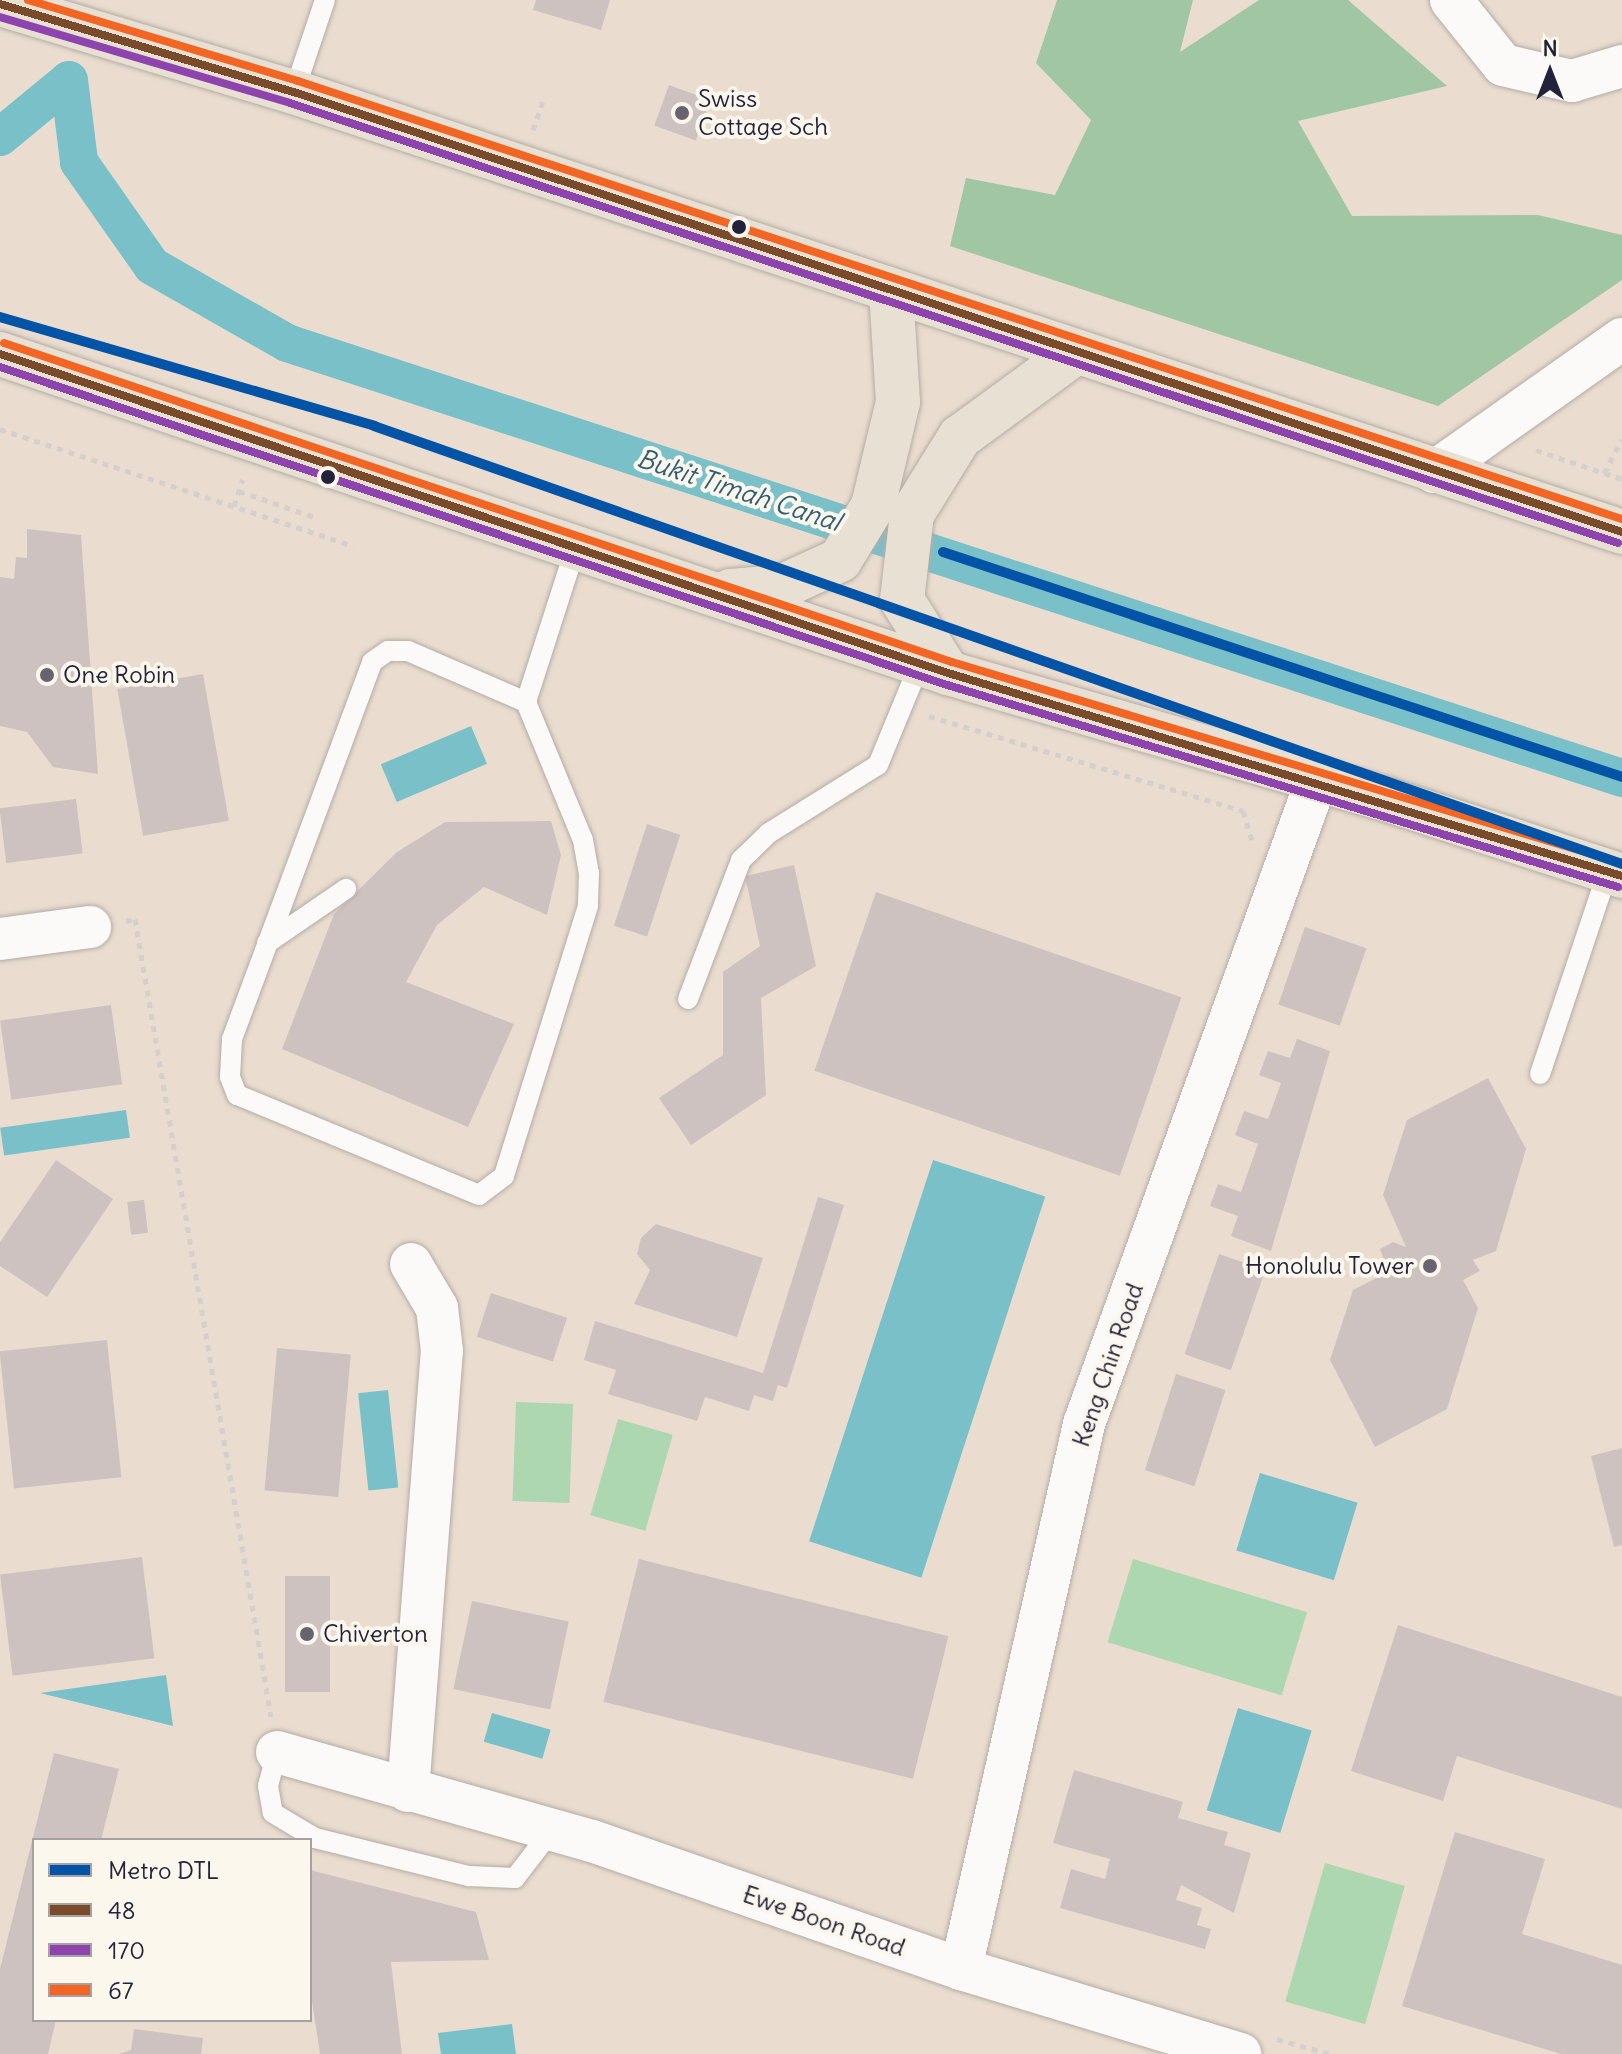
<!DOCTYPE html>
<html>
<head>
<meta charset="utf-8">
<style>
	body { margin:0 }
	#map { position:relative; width:1622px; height:2054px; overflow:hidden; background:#eaddcf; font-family:Delius,sans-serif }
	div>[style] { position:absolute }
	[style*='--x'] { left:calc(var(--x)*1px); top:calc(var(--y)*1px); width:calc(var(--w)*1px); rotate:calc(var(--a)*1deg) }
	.green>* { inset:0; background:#acd7b0; transform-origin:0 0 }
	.forest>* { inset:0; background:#a0c6a4 }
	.water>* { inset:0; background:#79c0c9; transform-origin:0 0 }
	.canal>* { height:38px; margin:-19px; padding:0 19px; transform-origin:19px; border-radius:19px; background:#79c0c9 }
	.building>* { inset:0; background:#cec2c1; transform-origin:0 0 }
	.path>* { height:5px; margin-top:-2.5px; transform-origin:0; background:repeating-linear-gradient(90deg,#d3d0ce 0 6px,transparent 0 12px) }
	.roads { filter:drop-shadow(0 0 2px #b4aca6) drop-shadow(0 0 2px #b4aca6) }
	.lane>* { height:20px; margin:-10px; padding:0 10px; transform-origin:10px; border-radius:10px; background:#fcfaf8 }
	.street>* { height:42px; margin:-21px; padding:0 21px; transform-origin:21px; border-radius:21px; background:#fcfaf8 }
	.highway>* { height:44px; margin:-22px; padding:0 22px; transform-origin:22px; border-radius:22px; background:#e7e0d3 }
	.bus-1>* { height:8px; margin:-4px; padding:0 4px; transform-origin:4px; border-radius:4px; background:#7a4b2a }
	.bus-2>* { height:8px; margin:-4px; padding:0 4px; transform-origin:4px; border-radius:4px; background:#8e44ad }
	.bus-3>* { height:8px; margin:-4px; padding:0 4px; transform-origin:4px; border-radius:4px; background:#f26522 }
	.metro-1>* { height:10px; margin:-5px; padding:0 5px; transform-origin:5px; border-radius:5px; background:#0354a6 }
	.dots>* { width:22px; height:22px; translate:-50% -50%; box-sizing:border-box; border:4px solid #fbf7ec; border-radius:50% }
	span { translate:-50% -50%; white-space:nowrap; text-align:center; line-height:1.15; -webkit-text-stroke:8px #fbf7ec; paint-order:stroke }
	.poi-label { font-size:24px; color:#22223b }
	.left { translate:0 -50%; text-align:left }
	.right { translate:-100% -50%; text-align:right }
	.street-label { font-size:24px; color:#22223b }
	.water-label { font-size:26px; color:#315c73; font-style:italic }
	.legend { position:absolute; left:32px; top:1838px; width:280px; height:184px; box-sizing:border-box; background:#fbf7ec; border:2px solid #a4a2a5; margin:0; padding:10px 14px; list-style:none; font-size:24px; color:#22223b }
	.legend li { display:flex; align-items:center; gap:16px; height:40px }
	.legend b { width:40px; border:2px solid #a4a2a5 }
	.north { position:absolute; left:1510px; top:32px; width:80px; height:80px; -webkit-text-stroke:6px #fbf7ec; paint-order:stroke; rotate:0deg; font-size:22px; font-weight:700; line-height:32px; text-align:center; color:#22223b }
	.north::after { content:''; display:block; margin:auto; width:28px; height:36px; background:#22223b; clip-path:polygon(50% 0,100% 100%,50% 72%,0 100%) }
</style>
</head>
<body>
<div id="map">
	<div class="green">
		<div style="left:516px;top:1402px;width:57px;height:99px;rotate:2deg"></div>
		<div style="left:618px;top:1419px;width:57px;height:100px;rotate:16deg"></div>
		<div style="left:1133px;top:1559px;width:182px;height:87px;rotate:17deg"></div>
		<div style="left:1325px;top:1863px;width:83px;height:144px;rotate:16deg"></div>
	</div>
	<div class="forest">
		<div style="clip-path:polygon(1057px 0,1193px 0,1180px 52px,1259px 0,1348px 0,1447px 86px,1298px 121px,1352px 216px,1538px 215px,1622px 235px,1622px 280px,1438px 406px,950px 246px,966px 178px,1055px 195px,1091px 120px,1036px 63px)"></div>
	</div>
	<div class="water">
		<div style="left:471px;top:726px;width:41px;height:98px;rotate:67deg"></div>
		<div style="left:126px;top:1110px;width:28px;height:127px;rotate:82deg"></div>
		<div style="left:933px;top:1160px;width:118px;height:401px;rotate:18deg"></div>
		<div style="left:388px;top:1390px;width:98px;height:30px;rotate:84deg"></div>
		<div style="left:1260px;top:1473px;width:102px;height:81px;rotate:17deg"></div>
		<div style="clip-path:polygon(166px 1675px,173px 1726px,40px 1693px)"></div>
		<div style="left:1238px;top:1708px;width:77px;height:107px;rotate:17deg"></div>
		<div style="left:492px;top:1713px;width:61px;height:30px;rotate:16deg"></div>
		<div style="clip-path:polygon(512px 2024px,516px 2054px,441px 2054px,438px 2033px)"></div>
	</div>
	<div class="canal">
		<div style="--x:69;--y:80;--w:83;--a:83"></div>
		<div style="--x:79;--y:162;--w:127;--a:54.9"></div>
		<div style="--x:152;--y:266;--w:155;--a:29.7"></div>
		<div style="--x:287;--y:343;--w:1404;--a:18.05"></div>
		<div style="--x:0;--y:137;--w:89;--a:-39.6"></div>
	</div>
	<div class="building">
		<div style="clip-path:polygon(536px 0,610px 0,601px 30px,533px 10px)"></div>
		<div style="left:669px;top:85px;width:44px;height:43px;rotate:20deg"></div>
		<div style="clip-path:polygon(27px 529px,81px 535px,98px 774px,53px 767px,27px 732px,0 726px,0 577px,14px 579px,16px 557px,27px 558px)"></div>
		<div style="left:203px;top:674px;width:149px;height:87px;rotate:80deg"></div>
		<div style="left:76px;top:799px;width:55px;height:77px;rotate:83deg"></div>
		<div style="clip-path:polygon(551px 821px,561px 855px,547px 915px,484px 887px,437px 925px,406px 982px,514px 1024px,468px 1127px,282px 1049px,334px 914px,397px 852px,445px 822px)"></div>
		<div style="left:647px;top:824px;width:35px;height:107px;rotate:18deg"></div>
		<div style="clip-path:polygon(794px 865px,816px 966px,761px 998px,766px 1095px,691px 1145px,659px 1098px,723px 1055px,723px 972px,760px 946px,745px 876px)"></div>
		<div style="left:876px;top:892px;width:323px;height:189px;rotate:19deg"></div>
		<div style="left:1305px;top:927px;width:65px;height:82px;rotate:19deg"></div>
		<div style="left:111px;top:1005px;width:80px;height:112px;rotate:82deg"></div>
		<div style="clip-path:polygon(1297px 1039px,1330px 1051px,1271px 1251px,1231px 1236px,1238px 1216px,1210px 1206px,1218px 1184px,1241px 1192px,1258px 1144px,1235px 1135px,1244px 1111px,1268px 1119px,1281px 1083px,1259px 1075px,1268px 1051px,1290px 1058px)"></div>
		<div style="clip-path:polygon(1488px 1078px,1526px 1149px,1496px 1251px,1473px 1260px,1480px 1271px,1463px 1280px,1478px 1308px,1447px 1409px,1375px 1447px,1330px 1360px,1353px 1290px,1388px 1272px,1380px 1249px,1393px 1242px,1406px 1247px,1383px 1195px,1407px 1120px)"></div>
		<div style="clip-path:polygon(56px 1160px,113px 1199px,47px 1297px,0 1266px,0 1242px)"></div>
		<div style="clip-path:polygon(818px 1197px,844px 1205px,787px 1388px,778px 1385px,773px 1401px,754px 1395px,749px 1411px,705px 1397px,697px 1421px,608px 1394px,616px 1370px,584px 1360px,595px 1321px,763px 1373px)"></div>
		<div style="left:144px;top:1200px;width:33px;height:17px;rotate:83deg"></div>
		<div style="clip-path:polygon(656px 1224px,763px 1258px,737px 1337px,634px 1304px,650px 1270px,637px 1254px,641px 1238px)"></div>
		<div style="left:1219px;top:1254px;width:49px;height:106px;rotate:19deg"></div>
		<div style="left:491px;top:1293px;width:80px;height:46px;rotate:18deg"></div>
		<div style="left:107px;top:1340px;width:138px;height:108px;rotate:84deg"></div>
		<div style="left:277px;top:1348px;width:74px;height:143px;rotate:5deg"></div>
		<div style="left:1176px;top:1374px;width:52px;height:101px;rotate:18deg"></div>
		<div style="clip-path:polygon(1622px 1448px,1622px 1545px,1614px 1547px,1591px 1456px)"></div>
		<div style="left:142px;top:1557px;width:102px;height:143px;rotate:83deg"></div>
		<div style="left:639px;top:1559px;width:319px;height:147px;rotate:14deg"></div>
		<div style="left:285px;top:1576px;width:45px;height:116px"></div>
		<div style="left:472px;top:1601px;width:99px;height:90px;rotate:12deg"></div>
		<div style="clip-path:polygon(1398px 1625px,1622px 1697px,1622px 1809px,1457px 1756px,1443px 1801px,1351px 1771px)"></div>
		<div style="clip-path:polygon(54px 1753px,119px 1769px,101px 1840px,34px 1840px,34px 2020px,56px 2020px,48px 2054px,0 2054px,0 1969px)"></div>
		<div style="clip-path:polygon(1074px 1770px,1183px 1802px,1178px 1818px,1228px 1832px,1224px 1845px,1251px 1853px,1234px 1913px,1181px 1885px,1176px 1900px,1202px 1908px,1197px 1925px,1211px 1929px,1205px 1949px,1060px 1908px,1071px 1869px,1105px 1879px,1110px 1859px,1053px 1843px)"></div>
		<div style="clip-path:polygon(1455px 1832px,1545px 1859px,1522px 1934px,1622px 1965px,1622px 2054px,1561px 2054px,1402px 2006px)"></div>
		<div style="clip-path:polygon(310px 1870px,476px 1912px,489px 1960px,391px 1962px,402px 2054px,320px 2054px,310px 1988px)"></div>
		<div style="clip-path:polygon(134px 2029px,203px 2038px,201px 2054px,119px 2054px,131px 2050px)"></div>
	</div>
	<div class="path">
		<div style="--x:533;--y:130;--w:31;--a:-71"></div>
		<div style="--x:0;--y:429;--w:372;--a:18.3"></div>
		<div style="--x:1536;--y:450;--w:91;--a:18.6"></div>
		<div style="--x:1604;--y:473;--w:38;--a:-62"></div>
		<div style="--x:239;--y:491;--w:79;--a:19.1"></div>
		<div style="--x:234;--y:506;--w:28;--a:-72"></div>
		<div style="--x:929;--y:716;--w:328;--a:16.8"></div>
		<div style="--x:1243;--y:811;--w:30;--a:73"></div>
		<div style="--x:126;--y:921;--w:9;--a:-13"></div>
		<div style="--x:135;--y:919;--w:809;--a:80.32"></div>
		<div style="--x:1277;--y:2039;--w:55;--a:15.8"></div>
	</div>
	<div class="roads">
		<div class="lane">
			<div style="--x:294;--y:92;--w:97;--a:-71.4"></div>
			<div style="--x:388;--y:651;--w:20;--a:0"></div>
			<div style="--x:408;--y:651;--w:129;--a:23.4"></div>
			<div style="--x:526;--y:702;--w:149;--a:67.6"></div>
			<div style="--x:583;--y:840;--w:34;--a:80"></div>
			<div style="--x:589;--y:873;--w:33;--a:92"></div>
			<div style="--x:588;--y:906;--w:283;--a:107.3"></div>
			<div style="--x:504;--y:1176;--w:31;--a:143"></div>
			<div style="--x:479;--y:1195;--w:262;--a:-157.5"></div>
			<div style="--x:237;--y:1095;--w:19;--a:-111"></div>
			<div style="--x:230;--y:1077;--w:38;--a:-87"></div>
			<div style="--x:232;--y:1039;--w:402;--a:-69.6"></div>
			<div style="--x:372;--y:662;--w:19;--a:-35"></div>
			<div style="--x:526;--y:702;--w:164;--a:-72.2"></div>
			<div style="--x:267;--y:943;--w:96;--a:-34.4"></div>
			<div style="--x:688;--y:999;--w:149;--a:-69.1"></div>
			<div style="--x:741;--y:860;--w:39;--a:-44"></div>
			<div style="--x:769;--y:833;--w:128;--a:-32"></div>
			<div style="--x:878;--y:765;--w:110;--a:-67.6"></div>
			<div style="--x:1540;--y:1074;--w:214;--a:-71.5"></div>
			<div style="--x:277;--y:1752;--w:35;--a:105"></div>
			<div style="--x:268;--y:1786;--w:27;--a:80"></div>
			<div style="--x:273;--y:1813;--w:49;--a:30.8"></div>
			<div style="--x:315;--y:1838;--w:159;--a:13.9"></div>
			<div style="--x:469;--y:1876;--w:46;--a:2.5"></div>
			<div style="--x:515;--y:1878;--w:61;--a:-52.4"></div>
		</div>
		<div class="street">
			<div style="--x:1451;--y:0;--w:83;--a:51.3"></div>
			<div style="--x:1503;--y:65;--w:71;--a:13.1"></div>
			<div style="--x:1572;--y:81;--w:52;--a:-16.7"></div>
			<div style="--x:1434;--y:472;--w:230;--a:-35.3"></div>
			<div style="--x:0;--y:939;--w:91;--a:-7.6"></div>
			<div style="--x:277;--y:1752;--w:327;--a:15.8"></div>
			<div style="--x:592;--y:1841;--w:391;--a:19.1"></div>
			<div style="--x:961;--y:1969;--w:292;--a:16.9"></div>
			<div style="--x:408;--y:1791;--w:441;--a:-85.6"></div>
			<div style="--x:442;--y:1351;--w:43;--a:-96.6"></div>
			<div style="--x:437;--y:1308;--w:51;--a:-120.6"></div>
			<div style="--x:961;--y:1969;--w:559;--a:-77.28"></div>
			<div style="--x:1084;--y:1424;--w:686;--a:-70.14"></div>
		</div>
		<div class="highway">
			<div style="--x:0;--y:4;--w:307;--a:16.7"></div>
			<div style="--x:294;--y:92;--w:1399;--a:18.33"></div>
			<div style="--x:0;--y:354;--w:1000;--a:18.6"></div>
			<div style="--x:948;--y:673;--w:448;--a:16.1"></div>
			<div style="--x:1379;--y:797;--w:256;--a:18"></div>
			<div style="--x:730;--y:591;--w:51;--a:-4.5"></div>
			<div style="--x:781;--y:587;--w:65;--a:-24.6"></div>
			<div style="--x:840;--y:560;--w:63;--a:-58.6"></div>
			<div style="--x:873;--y:506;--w:107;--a:-76.5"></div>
			<div style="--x:898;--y:402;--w:111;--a:-93.6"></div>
			<div style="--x:948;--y:673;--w:86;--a:-122.2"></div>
			<div style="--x:902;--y:600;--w:87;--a:-83.4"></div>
			<div style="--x:912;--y:514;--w:91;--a:-58.1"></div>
			<div style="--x:960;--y:437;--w:144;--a:-36.2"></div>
		</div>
	</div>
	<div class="bus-1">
		<div style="--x:0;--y:4;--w:307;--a:16.7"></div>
		<div style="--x:294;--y:92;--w:1399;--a:18.33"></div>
		<div style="--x:0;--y:354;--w:1000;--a:18.6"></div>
		<div style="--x:948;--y:673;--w:704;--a:16.76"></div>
	</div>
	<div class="bus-2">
		<div style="--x:0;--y:17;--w:302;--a:16.5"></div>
		<div style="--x:290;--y:103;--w:1399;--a:18.33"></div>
		<div style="--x:0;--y:367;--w:996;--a:18.56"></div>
		<div style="--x:944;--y:684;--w:704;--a:16.76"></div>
	</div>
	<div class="bus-3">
		<div style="--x:28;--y:0;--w:282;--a:16.7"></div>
		<div style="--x:298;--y:81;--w:1395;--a:18.31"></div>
		<div style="--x:4;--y:343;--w:1000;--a:18.6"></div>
		<div style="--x:952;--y:662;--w:700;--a:16.7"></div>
	</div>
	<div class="metro-1">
		<div style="--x:0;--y:317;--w:390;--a:16.2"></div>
		<div style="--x:374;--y:426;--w:1323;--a:19.34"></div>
		<div style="--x:943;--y:552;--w:715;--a:18.33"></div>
	</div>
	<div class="dots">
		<div style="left:682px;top:113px;background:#68636f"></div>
		<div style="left:739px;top:227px;background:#22223b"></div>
		<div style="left:328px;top:477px;background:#22223b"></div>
		<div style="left:47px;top:675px;background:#68636f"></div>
		<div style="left:1430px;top:1266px;background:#68636f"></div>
		<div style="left:307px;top:1634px;background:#68636f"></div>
	</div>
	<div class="poi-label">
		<span class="left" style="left:698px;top:113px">Swiss<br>Cottage Sch</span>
		<span class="left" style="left:63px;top:675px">One Robin</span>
		<span class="right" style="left:1414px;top:1266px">Honolulu Tower</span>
		<span class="left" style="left:323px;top:1634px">Chiverton</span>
	</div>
	<div class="street-label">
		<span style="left:1108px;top:1365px;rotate:-71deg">Keng Chin Road</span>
		<span style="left:824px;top:1921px;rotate:19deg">Ewe Boon Road</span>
	</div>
	<div class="water-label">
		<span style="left:739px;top:490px;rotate:18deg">Bukit Timah Canal</span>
	</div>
	<ul class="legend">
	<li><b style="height:10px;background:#0354a6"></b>Metro DTL</li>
	<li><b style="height:10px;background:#7a4b2a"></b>48</li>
	<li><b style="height:10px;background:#8e44ad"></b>170</li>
	<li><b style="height:10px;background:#f26522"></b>67</li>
	</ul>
	<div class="north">N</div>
</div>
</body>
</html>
